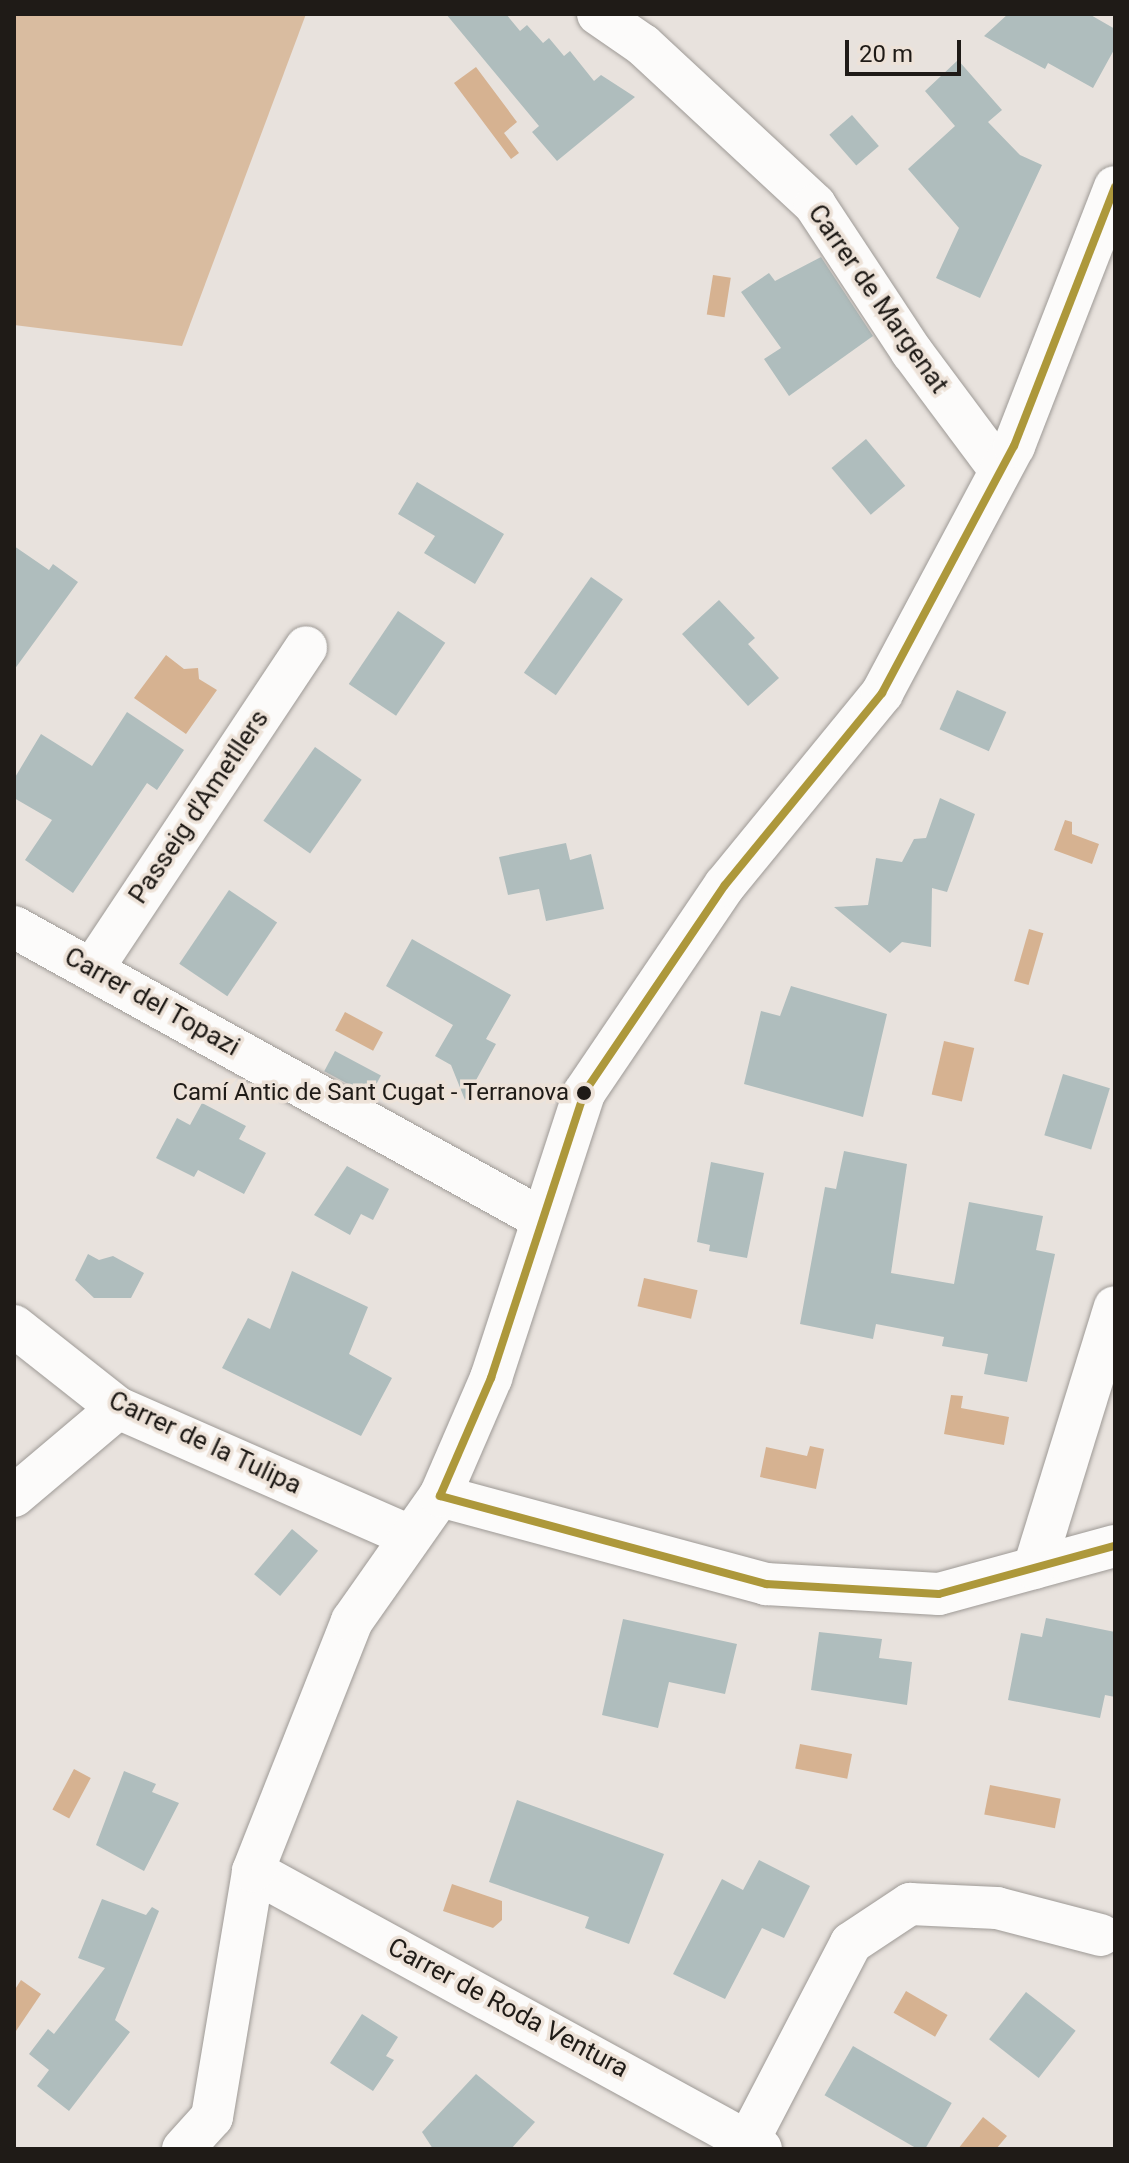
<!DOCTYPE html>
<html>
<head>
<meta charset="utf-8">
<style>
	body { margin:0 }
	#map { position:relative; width:1129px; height:2163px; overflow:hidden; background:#e8e2dd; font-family:Roboto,sans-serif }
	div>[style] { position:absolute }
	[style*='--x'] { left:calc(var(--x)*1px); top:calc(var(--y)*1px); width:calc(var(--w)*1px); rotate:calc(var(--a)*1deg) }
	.forest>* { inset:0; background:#d9bca0 }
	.water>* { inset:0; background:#d6b291; transform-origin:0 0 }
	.building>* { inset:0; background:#afbdbd; transform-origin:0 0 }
	.roads { filter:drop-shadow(0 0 2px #9e9a96) drop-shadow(0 0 2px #9e9a96) }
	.street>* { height:42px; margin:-21px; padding:0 21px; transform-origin:21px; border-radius:21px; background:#fcfbfa }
	.bus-1>* { height:8px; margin:-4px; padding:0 4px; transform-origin:4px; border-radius:4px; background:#ad983b }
	.dots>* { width:22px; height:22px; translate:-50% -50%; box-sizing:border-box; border:4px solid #ede2d8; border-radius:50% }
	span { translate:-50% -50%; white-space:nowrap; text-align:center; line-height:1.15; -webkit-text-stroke:7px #ede2d8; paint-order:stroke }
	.bus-label { font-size:24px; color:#1f1b17 }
	.right { translate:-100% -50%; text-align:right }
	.street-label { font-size:26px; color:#1f1b17 }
	.frame { position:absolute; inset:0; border:16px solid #1f1b17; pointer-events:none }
	.scale { position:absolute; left:845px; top:40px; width:116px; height:36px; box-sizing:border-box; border:4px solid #1f1b17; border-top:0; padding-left:10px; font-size:24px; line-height:28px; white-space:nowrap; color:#1f1b17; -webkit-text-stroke:6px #ede2d8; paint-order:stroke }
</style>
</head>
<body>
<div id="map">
	<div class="forest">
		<div style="clip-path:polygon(14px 14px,306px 14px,182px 346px,14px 325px)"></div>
	</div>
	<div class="water">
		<div style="clip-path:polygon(476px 67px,517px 122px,504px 133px,519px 153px,511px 159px,454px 83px)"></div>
		<div style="left:713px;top:275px;width:18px;height:40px;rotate:9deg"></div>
		<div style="clip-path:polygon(166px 655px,184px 669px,198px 668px,199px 679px,217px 690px,186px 734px,134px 698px)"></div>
		<div style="clip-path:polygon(1065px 820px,1072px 822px,1072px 834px,1099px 844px,1092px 864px,1054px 850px)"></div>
		<div style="left:1029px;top:929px;width:15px;height:54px;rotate:16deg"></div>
		<div style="left:345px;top:1012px;width:43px;height:21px;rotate:28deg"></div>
		<div style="left:944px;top:1041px;width:31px;height:55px;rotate:13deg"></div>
		<div style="left:644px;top:1278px;width:55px;height:29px;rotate:13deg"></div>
		<div style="clip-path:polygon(951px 1395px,963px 1396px,961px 1408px,1009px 1417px,1004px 1445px,944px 1434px)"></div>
		<div style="clip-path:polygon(810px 1446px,824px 1449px,816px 1489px,760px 1477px,766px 1447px,807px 1456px)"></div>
		<div style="left:800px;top:1744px;width:53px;height:25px;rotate:11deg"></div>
		<div style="left:74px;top:1769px;width:19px;height:46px;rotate:28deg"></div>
		<div style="left:990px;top:1785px;width:72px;height:30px;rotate:11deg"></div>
		<div style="clip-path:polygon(452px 1884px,502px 1901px,502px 1920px,493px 1928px,443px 1911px)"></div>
		<div style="clip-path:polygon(21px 1980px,41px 1994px,16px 2031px,14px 1991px)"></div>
		<div style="left:906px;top:1991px;width:48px;height:25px;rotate:30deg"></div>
		<div style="clip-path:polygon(983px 2117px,1007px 2136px,996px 2149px,958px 2149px)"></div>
	</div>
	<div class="building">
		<div style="clip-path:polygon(446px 14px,506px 14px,520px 31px,527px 25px,543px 43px,549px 38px,564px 56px,570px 51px,594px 81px,601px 75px,635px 97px,557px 161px,532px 132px,539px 126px)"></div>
		<div style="clip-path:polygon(1008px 14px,1089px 14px,1115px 29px,1115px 48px,1093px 88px,1048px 63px,1045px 69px,984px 36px)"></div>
		<div style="clip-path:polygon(958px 60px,1002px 110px,988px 122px,1020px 155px,1042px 165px,980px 298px,936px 278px,959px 228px,908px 169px,955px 126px,925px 91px)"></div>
		<div style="left:852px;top:115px;width:41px;height:30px;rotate:49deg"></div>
		<div style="clip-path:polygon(821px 257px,873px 336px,789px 396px,764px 359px,781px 348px,741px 292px,769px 273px,775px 281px)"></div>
		<div style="left:866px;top:439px;width:61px;height:45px;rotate:50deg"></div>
		<div style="clip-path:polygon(417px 482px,504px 534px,475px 584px,424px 553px,435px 536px,398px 514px)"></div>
		<div style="clip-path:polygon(14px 546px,49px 570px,53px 564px,78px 582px,14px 670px)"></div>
		<div style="left:591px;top:577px;width:39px;height:117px;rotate:35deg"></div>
		<div style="clip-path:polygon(719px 600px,755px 638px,748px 644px,779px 678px,748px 706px,682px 634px)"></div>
		<div style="left:398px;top:611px;width:57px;height:88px;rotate:34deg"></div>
		<div style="left:957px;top:690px;width:54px;height:43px;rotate:24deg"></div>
		<div style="clip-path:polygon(127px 712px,184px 750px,157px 790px,147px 783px,73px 893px,25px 860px,52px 820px,14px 798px,14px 779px,41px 734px,92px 766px)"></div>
		<div style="left:315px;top:747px;width:57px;height:90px;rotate:35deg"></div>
		<div style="clip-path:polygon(940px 798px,975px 814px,947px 892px,932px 888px,931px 947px,902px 942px,890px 953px,834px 907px,868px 905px,876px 858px,902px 862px,914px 839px,926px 838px)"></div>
		<div style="clip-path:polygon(566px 843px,570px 860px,591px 854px,604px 909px,546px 921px,539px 889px,508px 895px,499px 857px)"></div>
		<div style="left:229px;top:890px;width:58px;height:89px;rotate:34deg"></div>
		<div style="clip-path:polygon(412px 939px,511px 995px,486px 1039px,496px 1044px,465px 1100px,451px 1065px,435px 1056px,453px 1025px,386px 986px)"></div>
		<div style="clip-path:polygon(791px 986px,887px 1014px,863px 1117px,744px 1084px,761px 1011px,780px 1016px)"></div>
		<div style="left:335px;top:1051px;width:52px;height:23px;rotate:28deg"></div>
		<div style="left:1063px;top:1074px;width:49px;height:64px;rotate:17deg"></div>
		<div style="clip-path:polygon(202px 1103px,246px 1126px,239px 1139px,266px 1153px,244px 1194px,198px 1170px,194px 1177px,156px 1158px,177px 1118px,190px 1125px)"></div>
		<div style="clip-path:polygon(844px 1151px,907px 1164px,891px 1273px,954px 1284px,969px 1202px,1043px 1216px,1036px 1250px,1055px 1254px,1027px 1382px,984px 1374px,988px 1354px,942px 1346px,944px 1337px,876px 1324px,873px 1339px,800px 1324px,825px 1187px,836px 1189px)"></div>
		<div style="clip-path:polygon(711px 1162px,764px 1173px,747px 1258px,709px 1251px,710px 1245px,697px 1242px)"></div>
		<div style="clip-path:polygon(347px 1166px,389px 1189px,373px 1220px,361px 1214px,350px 1235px,314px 1215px)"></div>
		<div style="clip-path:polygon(88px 1254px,99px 1260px,113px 1256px,144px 1273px,131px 1298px,94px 1298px,75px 1280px)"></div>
		<div style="clip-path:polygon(292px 1271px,368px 1307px,349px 1354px,392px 1378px,361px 1436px,222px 1368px,248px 1318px,270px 1329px)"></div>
		<div style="left:292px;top:1529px;width:34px;height:59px;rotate:40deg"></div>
		<div style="clip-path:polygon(1046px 1618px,1115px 1632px,1115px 1697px,1105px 1695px,1100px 1718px,1008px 1700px,1021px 1633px,1042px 1637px)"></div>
		<div style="clip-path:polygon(623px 1619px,737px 1644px,725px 1694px,669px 1682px,658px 1728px,602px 1715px)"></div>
		<div style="clip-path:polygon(819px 1632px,882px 1639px,879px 1658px,912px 1662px,907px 1705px,811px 1690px)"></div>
		<div style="clip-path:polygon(124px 1771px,156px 1784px,152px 1792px,179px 1803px,144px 1871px,96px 1845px)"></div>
		<div style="clip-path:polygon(517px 1800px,664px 1854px,629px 1944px,585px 1928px,589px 1917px,489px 1882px)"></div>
		<div style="clip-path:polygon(759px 1860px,810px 1886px,784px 1938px,762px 1928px,725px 1999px,673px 1974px,722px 1879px,743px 1890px)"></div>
		<div style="clip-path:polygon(102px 1899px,146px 1915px,152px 1907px,159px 1911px,115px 2020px,130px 2032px,69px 2111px,37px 2086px,49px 2070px,29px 2054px,48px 2029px,54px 2034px,105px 1968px,78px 1958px)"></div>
		<div style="left:1026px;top:1992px;width:63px;height:60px;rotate:38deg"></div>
		<div style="clip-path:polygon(362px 2014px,398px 2037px,386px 2056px,394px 2060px,373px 2091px,330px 2063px)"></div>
		<div style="left:853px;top:2046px;width:114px;height:57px;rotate:30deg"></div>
		<div style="clip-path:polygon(476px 2074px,535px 2122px,511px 2149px,433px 2149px,422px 2132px)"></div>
	</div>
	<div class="roads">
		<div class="street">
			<div style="--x:598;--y:14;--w:55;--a:34.6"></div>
			<div style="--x:643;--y:45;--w:235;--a:42.9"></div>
			<div style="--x:815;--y:205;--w:176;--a:56.6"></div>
			<div style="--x:912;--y:352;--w:147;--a:53.3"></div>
			<div style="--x:14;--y:927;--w:601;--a:28.95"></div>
			<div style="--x:93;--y:968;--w:385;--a:-56.4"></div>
			<div style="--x:14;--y:1326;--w:132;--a:38.3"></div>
			<div style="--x:118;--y:1408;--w:319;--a:23.7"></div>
			<div style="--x:14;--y:1496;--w:136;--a:-40.2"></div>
			<div style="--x:440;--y:1496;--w:338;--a:15.1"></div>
			<div style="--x:766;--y:1584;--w:173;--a:3.3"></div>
			<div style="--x:939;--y:1594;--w:182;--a:-15.3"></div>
			<div style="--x:1034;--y:1568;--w:273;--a:-72.8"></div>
			<div style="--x:253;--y:1871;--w:579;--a:28.69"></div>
			<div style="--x:748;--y:2141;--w:223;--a:-62.5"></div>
			<div style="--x:851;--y:1943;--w:71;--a:-33.5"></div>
			<div style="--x:910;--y:1904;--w:87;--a:2.6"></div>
			<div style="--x:997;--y:1908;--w:107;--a:14.6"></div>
			<div style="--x:183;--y:2149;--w:43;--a:-47.8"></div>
			<div style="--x:212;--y:2117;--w:249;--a:-80.5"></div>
			<div style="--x:253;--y:1871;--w:269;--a:-68.4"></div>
			<div style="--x:352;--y:1621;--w:153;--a:-54.9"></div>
			<div style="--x:440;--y:1496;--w:129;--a:-66.6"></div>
			<div style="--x:491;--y:1378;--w:300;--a:-71.9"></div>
			<div style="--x:584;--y:1093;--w:251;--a:-55.9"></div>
			<div style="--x:725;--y:885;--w:248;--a:-50.7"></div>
			<div style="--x:882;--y:693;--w:280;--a:-61.9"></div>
			<div style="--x:1014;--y:446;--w:278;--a:-68.7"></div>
		</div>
	</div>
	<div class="bus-1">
		<div style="--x:440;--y:1496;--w:129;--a:-66.6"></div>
		<div style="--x:491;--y:1378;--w:300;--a:-71.9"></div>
		<div style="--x:584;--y:1093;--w:251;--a:-55.9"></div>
		<div style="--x:725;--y:885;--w:248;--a:-50.7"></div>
		<div style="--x:882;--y:693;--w:280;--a:-61.9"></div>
		<div style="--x:1014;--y:446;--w:278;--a:-68.7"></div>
		<div style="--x:440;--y:1496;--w:338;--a:15.1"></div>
		<div style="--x:766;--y:1584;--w:173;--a:3.3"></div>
		<div style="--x:939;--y:1594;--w:182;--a:-15.3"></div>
	</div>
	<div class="dots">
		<div style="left:584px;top:1093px;background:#1f1b17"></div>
	</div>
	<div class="bus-label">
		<span class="right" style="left:569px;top:1093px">Camí Antic de Sant Cugat - Terranova</span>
	</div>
	<div class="street-label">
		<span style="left:878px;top:299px;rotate:55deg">Carrer de Margenat</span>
		<span style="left:199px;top:807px;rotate:-56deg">Passeig d'Ametllers</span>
		<span style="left:152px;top:1002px;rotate:29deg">Carrer del Topazi</span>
		<span style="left:205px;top:1443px;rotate:25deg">Carrer de la Tulipa</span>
		<span style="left:508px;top:2008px;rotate:28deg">Carrer de Roda Ventura</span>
	</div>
	<div class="frame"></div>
	<div class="scale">20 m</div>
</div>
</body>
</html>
